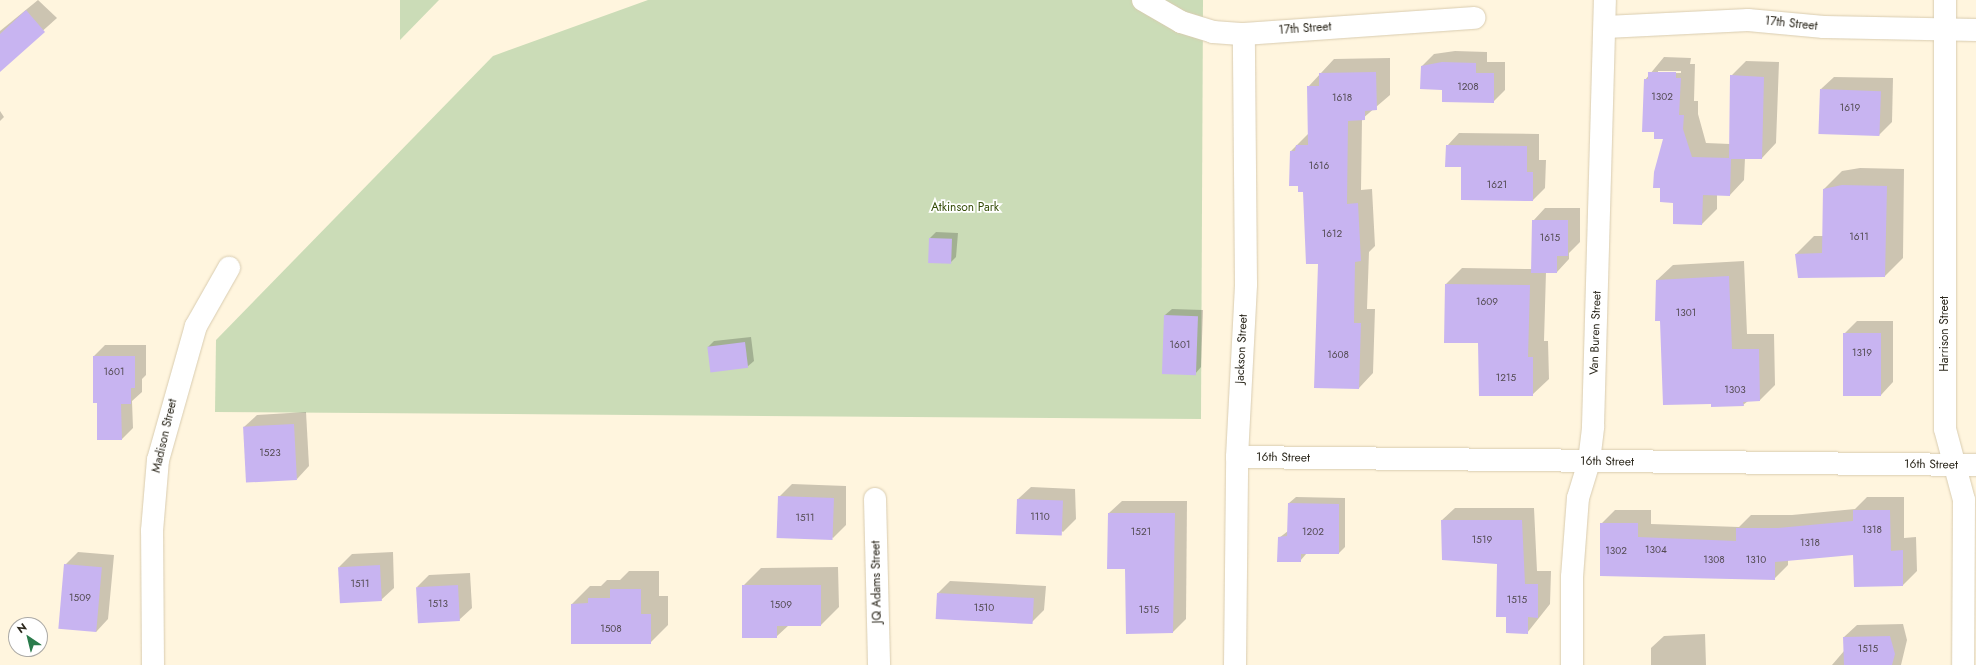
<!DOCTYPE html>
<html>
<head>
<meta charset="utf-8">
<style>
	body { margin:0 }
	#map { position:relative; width:1976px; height:665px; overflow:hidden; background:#fff5de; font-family:Jost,sans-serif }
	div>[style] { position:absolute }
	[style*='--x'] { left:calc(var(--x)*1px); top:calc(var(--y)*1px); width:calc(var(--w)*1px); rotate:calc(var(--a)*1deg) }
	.green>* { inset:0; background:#cbdcb7 }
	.shadow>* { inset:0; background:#0003 }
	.building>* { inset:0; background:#c8b4f1; transform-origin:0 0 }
	.roads { filter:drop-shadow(0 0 1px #d9ccb0) drop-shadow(0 0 1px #d9ccb0) }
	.street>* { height:22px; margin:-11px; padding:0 11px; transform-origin:11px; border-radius:11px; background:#fff }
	span { translate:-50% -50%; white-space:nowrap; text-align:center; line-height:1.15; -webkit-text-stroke:3.5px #fff; paint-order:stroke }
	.number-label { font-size:10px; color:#534b52 }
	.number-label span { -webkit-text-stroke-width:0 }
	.street-label { font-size:12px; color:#2c281d }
	.park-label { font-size:12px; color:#364d09 }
	.north { position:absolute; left:8px; top:617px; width:40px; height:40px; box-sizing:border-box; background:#fff; border:1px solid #aba9a5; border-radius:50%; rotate:325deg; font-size:11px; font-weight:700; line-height:16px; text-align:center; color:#2c281d }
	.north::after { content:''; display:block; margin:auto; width:14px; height:18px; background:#2a7b4b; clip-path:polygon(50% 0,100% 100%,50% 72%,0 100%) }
</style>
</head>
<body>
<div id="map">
	<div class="green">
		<div style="clip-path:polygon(400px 0,439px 0,400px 40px)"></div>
		<div style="clip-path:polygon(648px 0,1203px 0,1201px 419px,215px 412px,216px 340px,493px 56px)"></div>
	</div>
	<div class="shadow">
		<div style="clip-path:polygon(38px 0,57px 18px,0 69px,0 31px)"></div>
		<div style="clip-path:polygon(1455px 51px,1487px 52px,1487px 62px,1505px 62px,1505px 90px,1493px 102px,1443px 89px,1422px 66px,1434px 54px)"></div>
		<div style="clip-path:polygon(evenodd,1664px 57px,1691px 58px,1690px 64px,1695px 64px,1694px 101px,1698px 101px,1698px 114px,1706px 143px,1730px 144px,1731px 76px,1746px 61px,1779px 62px,1776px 143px,1762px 158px,1745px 158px,1744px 180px,1730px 195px,1717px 195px,1717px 209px,1702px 224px,1674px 202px,1664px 138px,1655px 131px,1645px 80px,1664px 57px,1658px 71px,1681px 71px,1681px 73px,1658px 73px,1658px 71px)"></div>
		<div style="clip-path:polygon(1390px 58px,1390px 95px,1362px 119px,1361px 190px,1372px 189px,1375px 246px,1369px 252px,1367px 309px,1375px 309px,1373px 373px,1359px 388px,1319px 263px,1304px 191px,1299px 185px,1291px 151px,1309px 133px,1308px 87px,1334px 59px)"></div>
		<div style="clip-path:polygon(1834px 77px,1893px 78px,1892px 122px,1879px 135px,1821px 89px)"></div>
		<div style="clip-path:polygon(0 111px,4px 117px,0 121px)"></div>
		<div style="clip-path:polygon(1459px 133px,1539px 134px,1539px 160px,1546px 160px,1545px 188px,1533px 200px,1462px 166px,1447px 146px)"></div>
		<div style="clip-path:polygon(1860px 168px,1904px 169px,1903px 258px,1885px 276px,1799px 277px,1796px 254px,1814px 236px,1823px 236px,1824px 189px,1842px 171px)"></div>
		<div style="clip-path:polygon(1545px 208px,1580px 208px,1580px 242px,1569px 253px,1569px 259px,1557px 272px,1546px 272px,1544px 341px,1548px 341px,1549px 379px,1532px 395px,1479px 342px,1445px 342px,1446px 284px,1462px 268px,1532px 269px,1533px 221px)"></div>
		<div style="clip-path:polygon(936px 232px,958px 233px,956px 257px,950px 263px,930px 238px)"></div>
		<div style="clip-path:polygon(1744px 261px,1747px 334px,1774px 334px,1775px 385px,1760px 400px,1748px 401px,1743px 405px,1712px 403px,1661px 320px,1657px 280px,1673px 265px)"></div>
		<div style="clip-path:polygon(1172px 309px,1203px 310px,1201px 367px,1195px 374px,1165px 315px)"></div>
		<div style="clip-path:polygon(1857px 321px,1893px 321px,1893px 382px,1881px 395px,1844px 334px)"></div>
		<div style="clip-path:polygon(751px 337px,754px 361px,747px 367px,708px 347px,714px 341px)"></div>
		<div style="clip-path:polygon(105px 345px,146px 345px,146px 375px,142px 379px,142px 392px,132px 401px,133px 428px,122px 439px,98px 402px,94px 402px,94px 356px)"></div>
		<div style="clip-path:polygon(306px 412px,309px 466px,297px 479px,244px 427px,257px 415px)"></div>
		<div style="clip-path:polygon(792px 484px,846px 486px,846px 525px,833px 538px,779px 497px)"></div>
		<div style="clip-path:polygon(1031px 487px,1075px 489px,1076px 519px,1063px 532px,1018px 499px)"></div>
		<div style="clip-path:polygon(1296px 497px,1345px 498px,1345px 547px,1339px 553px,1307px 553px,1300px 561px,1279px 538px,1288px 531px,1289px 503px)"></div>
		<div style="clip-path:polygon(1867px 497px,1904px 497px,1904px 538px,1916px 537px,1917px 571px,1903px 585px,1854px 554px,1788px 560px,1788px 565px,1774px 579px,1601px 575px,1601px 524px,1615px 510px,1651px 510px,1651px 524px,1739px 527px,1751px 515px,1792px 515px,1855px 509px)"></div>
		<div style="clip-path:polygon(1122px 501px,1187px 501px,1186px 619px,1173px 632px,1126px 568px,1109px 513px)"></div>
		<div style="clip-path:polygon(1455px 508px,1534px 508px,1537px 571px,1551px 571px,1550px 604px,1527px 633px,1507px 616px,1498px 563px,1442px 520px)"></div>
		<div style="clip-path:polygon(78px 552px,114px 555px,108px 619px,96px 632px,65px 565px)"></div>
		<div style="clip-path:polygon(393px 552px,394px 588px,381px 600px,339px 567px,352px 554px)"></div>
		<div style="clip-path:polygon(838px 567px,839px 607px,821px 625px,789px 625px,776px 637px,743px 586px,761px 568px)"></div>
		<div style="clip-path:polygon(629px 571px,659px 571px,659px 596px,668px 596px,668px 625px,650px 643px,572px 604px,590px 586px,601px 586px,607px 580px,620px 580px)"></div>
		<div style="clip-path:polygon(470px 573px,472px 608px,459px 620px,417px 587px,429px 575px)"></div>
		<div style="clip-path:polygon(950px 581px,1046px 586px,1044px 610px,1032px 622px,938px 593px)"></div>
		<div style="clip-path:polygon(1903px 624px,1907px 640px,1901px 665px,1832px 665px,1844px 651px,1844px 637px,1857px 625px)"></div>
		<div style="clip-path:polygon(1705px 634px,1706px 665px,1651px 665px,1651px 648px,1664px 636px)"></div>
	</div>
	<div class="building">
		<div style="clip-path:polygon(26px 10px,45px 32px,0 72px,0 34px)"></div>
		<div style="clip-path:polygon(1442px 62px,1476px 63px,1476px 73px,1494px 73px,1494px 103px,1442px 102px,1442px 90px,1420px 89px,1421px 66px)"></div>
		<div style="clip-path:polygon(1376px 72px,1377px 110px,1365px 111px,1365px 120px,1348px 121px,1347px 204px,1358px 203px,1361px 261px,1355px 262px,1354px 323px,1361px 323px,1359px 389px,1314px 388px,1318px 264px,1306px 264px,1303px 192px,1298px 192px,1298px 186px,1289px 186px,1290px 151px,1295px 151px,1296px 145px,1308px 145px,1307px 86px,1319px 86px,1319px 73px)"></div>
		<div style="clip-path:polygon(1648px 72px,1676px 72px,1676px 78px,1681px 78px,1679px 115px,1684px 115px,1683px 129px,1692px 157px,1729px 158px,1730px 75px,1764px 77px,1762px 159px,1731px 159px,1730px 196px,1703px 195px,1702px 225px,1673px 224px,1673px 203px,1660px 202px,1660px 188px,1653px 188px,1654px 172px,1663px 139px,1654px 139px,1654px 132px,1642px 132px,1644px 79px,1648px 79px)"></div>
		<div style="left:1820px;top:89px;width:61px;height:45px;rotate:2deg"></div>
		<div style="clip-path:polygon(1446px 145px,1527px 146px,1527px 172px,1533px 172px,1533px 201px,1461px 200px,1461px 167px,1445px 167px)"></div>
		<div style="clip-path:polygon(1842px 185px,1887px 186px,1885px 277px,1798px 278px,1795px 254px,1822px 253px,1823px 189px)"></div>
		<div style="clip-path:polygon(1532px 220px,1568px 220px,1568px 256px,1557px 256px,1557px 273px,1531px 273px)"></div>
		<div style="left:929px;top:238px;width:23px;height:25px;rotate:2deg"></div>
		<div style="clip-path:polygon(1729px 276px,1732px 349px,1759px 349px,1760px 401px,1743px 402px,1744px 406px,1711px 407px,1711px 404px,1663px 405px,1660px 321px,1655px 321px,1656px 280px)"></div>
		<div style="clip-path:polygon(1445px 284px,1530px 285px,1528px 357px,1533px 357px,1533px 396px,1479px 396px,1478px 343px,1444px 343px)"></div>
		<div style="left:1164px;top:315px;width:34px;height:59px;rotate:2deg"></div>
		<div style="left:1843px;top:333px;width:38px;height:63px"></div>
		<div style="left:745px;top:342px;width:26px;height:38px;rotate:83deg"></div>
		<div style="clip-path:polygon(93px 356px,135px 356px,135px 388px,131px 388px,131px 404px,121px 404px,122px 440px,97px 440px,97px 403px,93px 403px)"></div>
		<div style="left:294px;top:424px;width:56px;height:51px;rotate:87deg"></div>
		<div style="left:778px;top:496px;width:56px;height:42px;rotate:2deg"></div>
		<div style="left:1017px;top:499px;width:46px;height:35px;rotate:2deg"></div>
		<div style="clip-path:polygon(1288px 503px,1339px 504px,1339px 554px,1301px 554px,1301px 562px,1277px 562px,1278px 537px,1287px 536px)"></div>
		<div style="clip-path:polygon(1853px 510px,1890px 510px,1891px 551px,1903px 550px,1903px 586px,1854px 587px,1853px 555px,1775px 562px,1775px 580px,1600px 576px,1600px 523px,1638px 523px,1638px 537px,1736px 541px,1736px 528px,1778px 528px,1853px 521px)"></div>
		<div style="clip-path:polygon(1108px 513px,1175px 513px,1173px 633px,1126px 634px,1125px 569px,1107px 569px)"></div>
		<div style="clip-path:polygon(1441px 520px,1522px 520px,1525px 584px,1538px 584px,1538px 618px,1528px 617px,1528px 634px,1506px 633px,1506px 617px,1496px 617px,1497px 564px,1442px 560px)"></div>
		<div style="left:64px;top:564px;width:38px;height:65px;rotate:5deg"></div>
		<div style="left:380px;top:565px;width:36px;height:42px;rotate:87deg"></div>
		<div style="left:458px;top:585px;width:36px;height:42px;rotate:87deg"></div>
		<div style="clip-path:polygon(742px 585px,821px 585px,821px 626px,777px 626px,777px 638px,742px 638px)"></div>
		<div style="clip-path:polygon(610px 589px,641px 589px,641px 614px,651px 614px,651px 644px,571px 644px,571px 604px,588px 603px,588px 598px,610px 598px)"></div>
		<div style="left:937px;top:593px;width:97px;height:26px;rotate:3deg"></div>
		<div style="clip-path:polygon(1890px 636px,1895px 654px,1892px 665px,1844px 665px,1843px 637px)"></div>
	</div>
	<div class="roads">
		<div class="street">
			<div style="--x:1143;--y:0;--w:44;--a:30.1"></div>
			<div style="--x:1181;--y:22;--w:34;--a:17"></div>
			<div style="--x:1213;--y:32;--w:31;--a:4"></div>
			<div style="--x:1244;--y:34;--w:231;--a:-4"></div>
			<div style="--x:1945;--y:0;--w:429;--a:90"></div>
			<div style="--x:1945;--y:429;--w:73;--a:75"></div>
			<div style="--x:1964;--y:500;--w:165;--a:90.3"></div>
			<div style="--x:1606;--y:27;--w:142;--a:-2.8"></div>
			<div style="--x:1748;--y:20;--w:76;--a:5.3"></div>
			<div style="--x:1824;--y:27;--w:152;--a:1.1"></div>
			<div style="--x:1237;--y:457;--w:739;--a:0.62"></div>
			<div style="--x:875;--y:499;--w:166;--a:88.6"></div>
			<div style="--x:153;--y:665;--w:134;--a:-90.4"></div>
			<div style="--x:152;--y:531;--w:71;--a:-85.2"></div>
			<div style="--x:158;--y:460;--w:139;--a:-74.2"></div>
			<div style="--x:196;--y:326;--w:67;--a:-60.4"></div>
			<div style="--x:1235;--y:665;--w:208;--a:-89.4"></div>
			<div style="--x:1237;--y:457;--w:173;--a:-87"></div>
			<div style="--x:1246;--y:284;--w:250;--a:-90.5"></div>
			<div style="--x:1572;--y:665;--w:88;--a:-90"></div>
			<div style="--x:1572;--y:577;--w:79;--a:-85.7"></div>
			<div style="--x:1578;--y:498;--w:39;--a:-73"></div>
			<div style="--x:1589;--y:461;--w:35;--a:-83"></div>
			<div style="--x:1593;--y:426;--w:426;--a:-88.4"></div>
		</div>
	</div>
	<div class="number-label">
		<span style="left:1468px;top:87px">1208</span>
		<span style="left:1662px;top:97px">1302</span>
		<span style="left:1342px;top:98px">1618</span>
		<span style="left:1850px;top:108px">1619</span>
		<span style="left:1319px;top:166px">1616</span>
		<span style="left:1497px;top:185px">1621</span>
		<span style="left:1332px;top:234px">1612</span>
		<span style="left:1859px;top:237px">1611</span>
		<span style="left:1550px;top:238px">1615</span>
		<span style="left:1487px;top:302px">1609</span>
		<span style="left:1686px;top:313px">1301</span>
		<span style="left:1180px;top:345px">1601</span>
		<span style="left:1862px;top:353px">1319</span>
		<span style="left:1338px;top:355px">1608</span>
		<span style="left:114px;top:372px">1601</span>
		<span style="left:1506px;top:378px">1215</span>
		<span style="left:1735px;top:390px">1303</span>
		<span style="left:270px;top:453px">1523</span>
		<span style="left:1040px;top:517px">1110</span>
		<span style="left:805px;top:518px">1511</span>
		<span style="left:1872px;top:530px">1318</span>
		<span style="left:1141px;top:532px">1521</span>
		<span style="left:1313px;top:532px">1202</span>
		<span style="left:1482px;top:540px">1519</span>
		<span style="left:1810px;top:543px">1318</span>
		<span style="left:1656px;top:550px">1304</span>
		<span style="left:1616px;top:551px">1302</span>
		<span style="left:1714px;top:560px">1308</span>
		<span style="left:1756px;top:560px">1310</span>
		<span style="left:360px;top:584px">1511</span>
		<span style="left:80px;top:598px">1509</span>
		<span style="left:1517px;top:600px">1515</span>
		<span style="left:438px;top:604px">1513</span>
		<span style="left:781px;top:605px">1509</span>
		<span style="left:984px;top:608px">1510</span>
		<span style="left:1149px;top:610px">1515</span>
		<span style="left:611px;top:629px">1508</span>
		<span style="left:1868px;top:649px">1515</span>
	</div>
	<div class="street-label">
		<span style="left:1791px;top:24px;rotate:6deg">17th Street</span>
		<span style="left:1305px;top:29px;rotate:-4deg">17th Street</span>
		<span style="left:1596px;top:333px;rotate:-88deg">Van Buren Street</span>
		<span style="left:1945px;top:334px;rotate:-90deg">Harrison Street</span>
		<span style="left:1242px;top:349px;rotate:-87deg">Jackson Street</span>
		<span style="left:165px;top:436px;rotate:-77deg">Madison Street</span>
		<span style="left:1283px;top:458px;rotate:1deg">16th Street</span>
		<span style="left:1607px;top:462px;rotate:1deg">16th Street</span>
		<span style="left:1931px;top:465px;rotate:1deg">16th Street</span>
		<span style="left:877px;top:582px;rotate:-91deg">JQ Adams Street</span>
	</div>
	<div class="park-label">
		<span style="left:965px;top:208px">Atkinson Park</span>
	</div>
	<div class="north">N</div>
</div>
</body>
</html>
